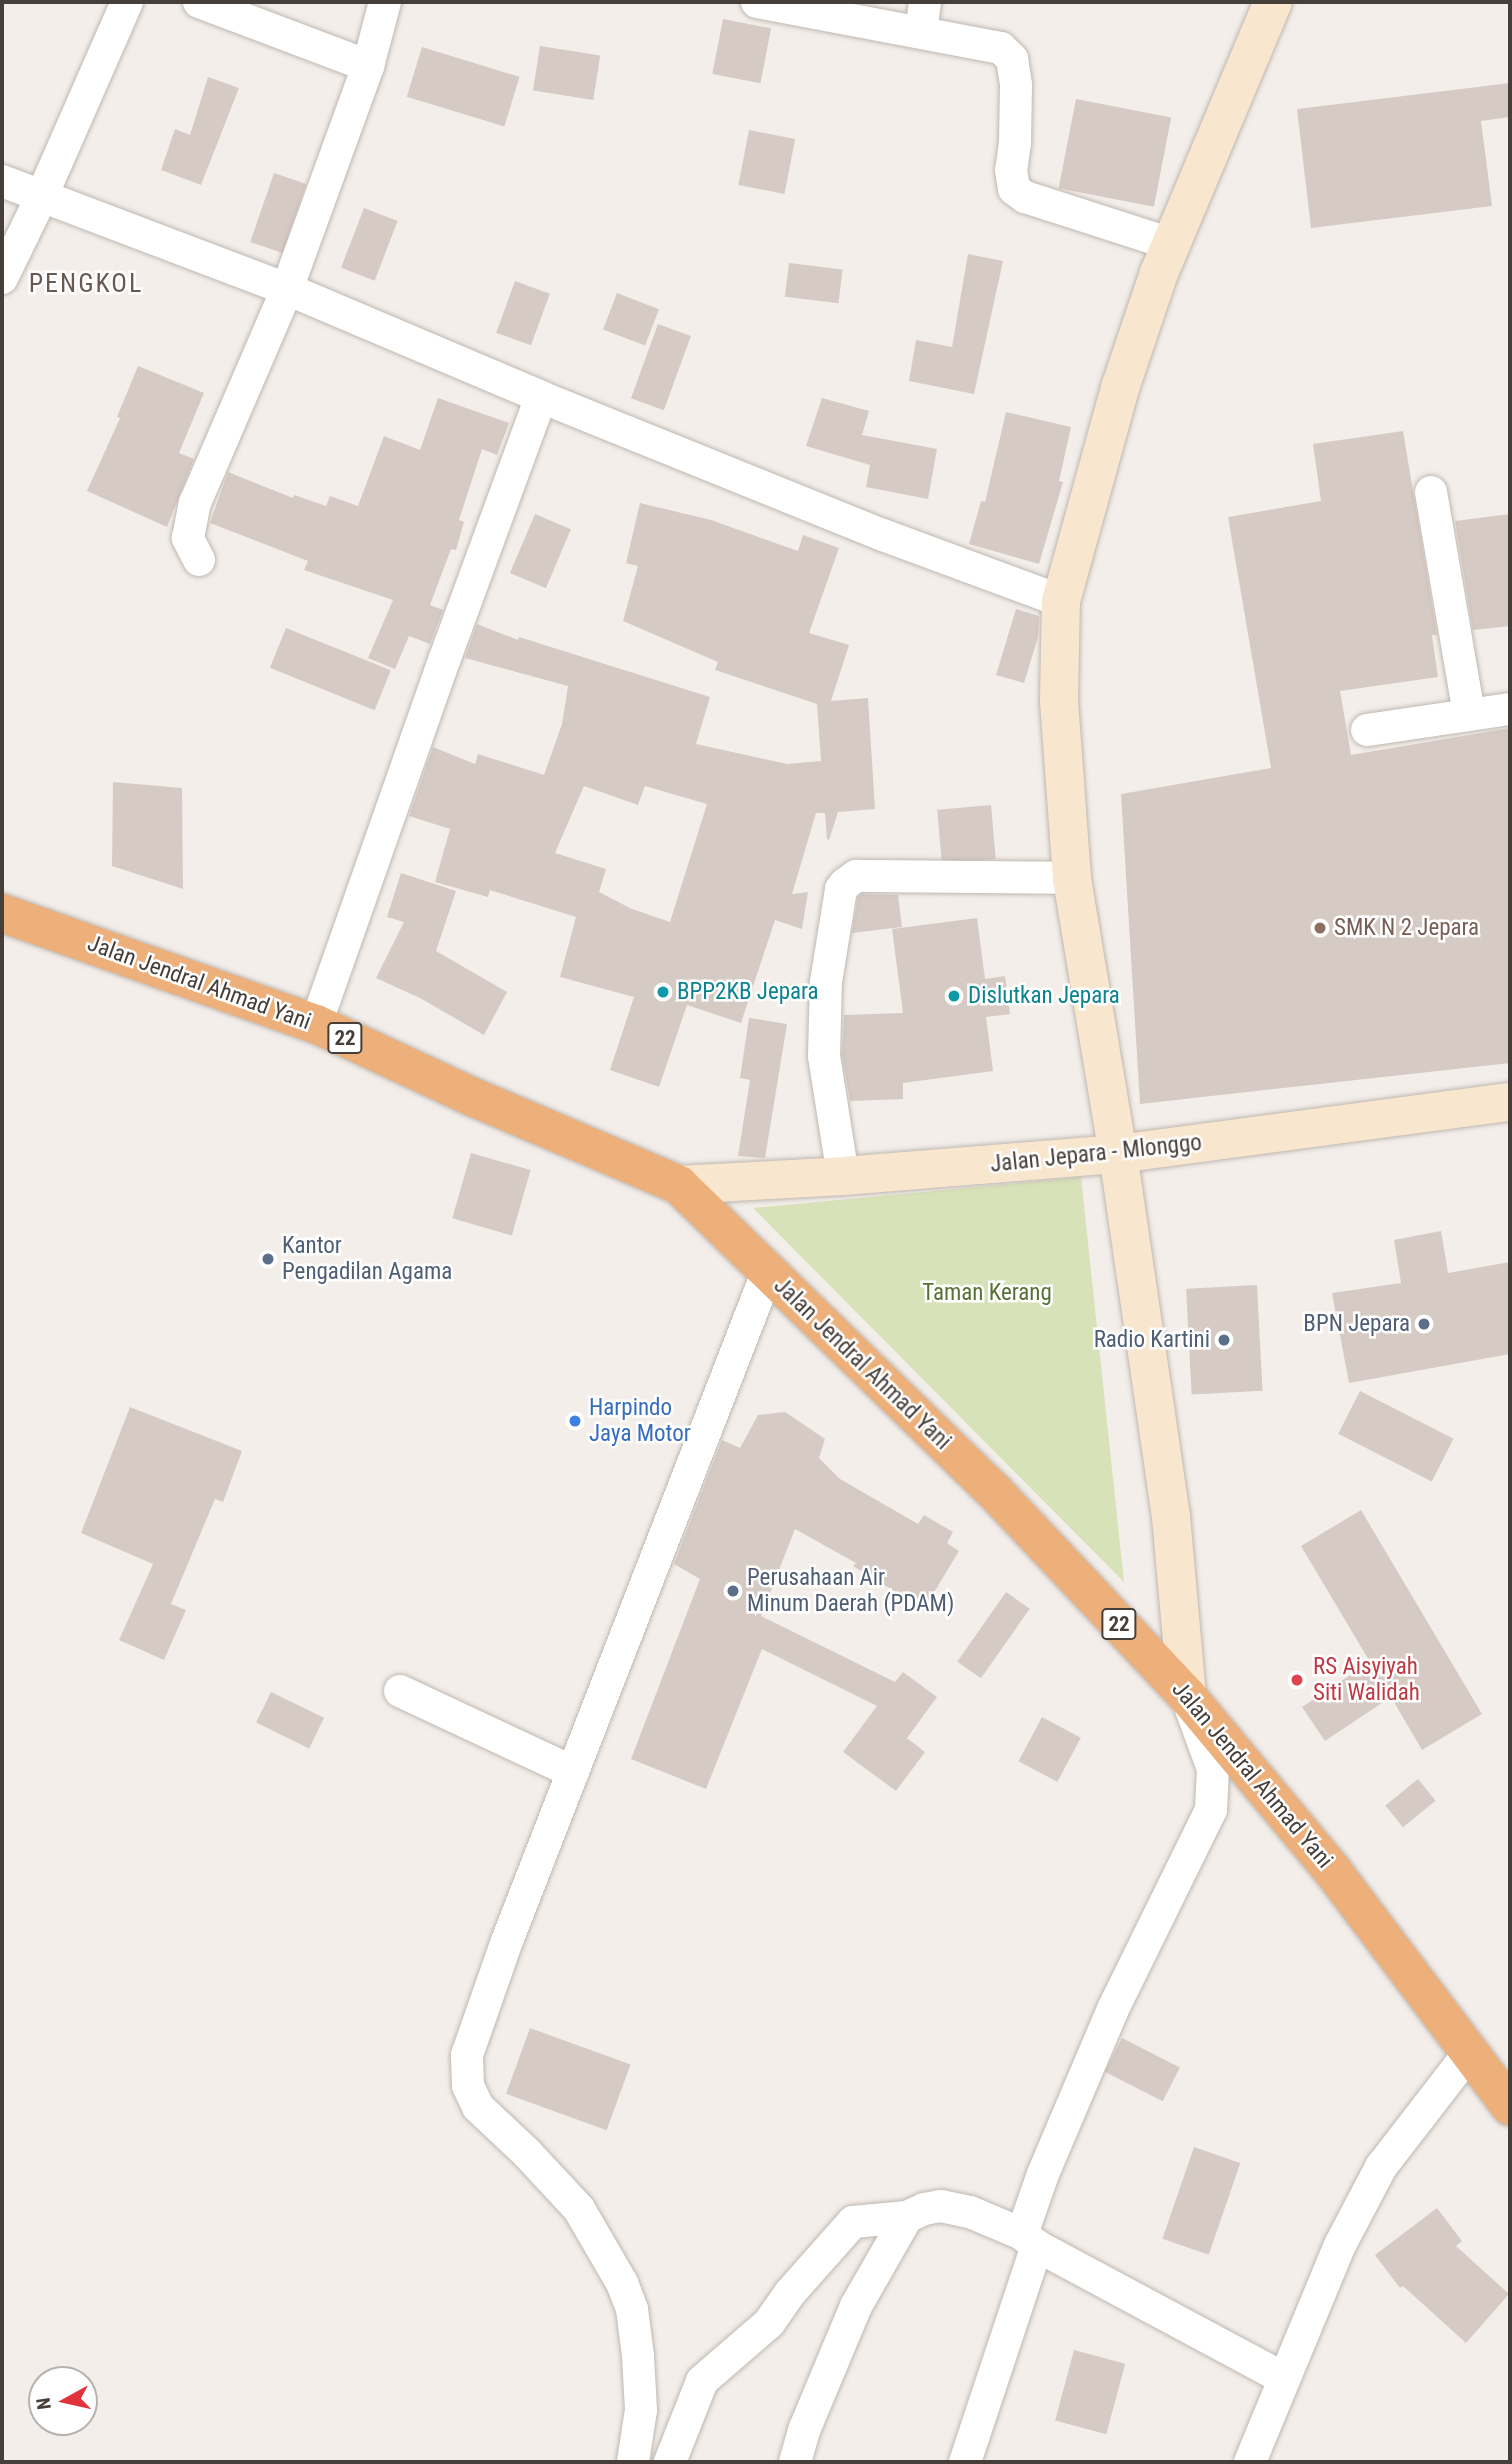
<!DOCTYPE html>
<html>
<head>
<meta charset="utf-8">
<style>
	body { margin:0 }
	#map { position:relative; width:1512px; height:2464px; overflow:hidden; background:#f3eeea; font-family:"Roboto Condensed",sans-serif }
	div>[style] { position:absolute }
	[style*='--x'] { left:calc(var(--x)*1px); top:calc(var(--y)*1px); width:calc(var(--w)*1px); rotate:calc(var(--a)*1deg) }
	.green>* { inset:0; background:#d8e2b8 }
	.building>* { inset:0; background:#d6cbc4; transform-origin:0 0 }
	.roads { filter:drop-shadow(0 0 2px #c0b7b0) drop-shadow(0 0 2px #c0b7b0) }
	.street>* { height:32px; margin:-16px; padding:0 16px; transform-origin:16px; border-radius:16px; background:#fff }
	.secondary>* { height:38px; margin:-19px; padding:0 19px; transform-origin:19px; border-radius:19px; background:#f9e6ce }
	.highway>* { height:38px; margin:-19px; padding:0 19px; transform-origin:19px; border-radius:19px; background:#edb07b }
	.dots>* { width:19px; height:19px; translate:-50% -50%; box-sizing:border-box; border:4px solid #fff; border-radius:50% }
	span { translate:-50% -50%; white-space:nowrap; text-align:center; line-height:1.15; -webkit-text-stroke:5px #fff; paint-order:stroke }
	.shield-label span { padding:2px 5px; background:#fff; border:2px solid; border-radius:5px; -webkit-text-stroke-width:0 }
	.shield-label { font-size:21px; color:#463e39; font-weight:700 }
	.education-label { font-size:23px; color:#785e54 }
	.left { translate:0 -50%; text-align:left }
	.street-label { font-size:23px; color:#463e39 }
	.culture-label { font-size:23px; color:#0d838f }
	.service-label { font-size:23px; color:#4e5e75 }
	.right { translate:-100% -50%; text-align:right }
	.park-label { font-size:23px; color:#577132 }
	.shop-label { font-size:23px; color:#366cbe }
	.health-label { font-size:23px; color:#be3a42 }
	.quarter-label { font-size:26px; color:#685a51; letter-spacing:2px }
	.frame { position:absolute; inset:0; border:4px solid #463e39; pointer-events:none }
	.north { position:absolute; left:28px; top:2366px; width:70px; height:70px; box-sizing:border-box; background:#fff; border:2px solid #b5b2b0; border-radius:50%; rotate:262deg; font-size:19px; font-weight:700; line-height:28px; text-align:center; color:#463e39 }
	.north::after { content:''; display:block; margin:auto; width:24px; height:32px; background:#e1333b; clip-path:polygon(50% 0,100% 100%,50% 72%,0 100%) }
</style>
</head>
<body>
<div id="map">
	<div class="green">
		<div style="clip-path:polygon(1081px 1177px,1124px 1582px,753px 1208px)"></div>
	</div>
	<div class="building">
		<div style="left:723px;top:19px;width:49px;height:56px;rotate:11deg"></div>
		<div style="left:540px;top:46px;width:61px;height:45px;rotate:9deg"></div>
		<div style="left:422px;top:47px;width:102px;height:52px;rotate:17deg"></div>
		<div style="clip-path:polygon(208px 77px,239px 88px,201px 185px,161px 170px,175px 129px,190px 135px)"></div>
		<div style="clip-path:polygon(1510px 83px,1510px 117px,1481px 121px,1492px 206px,1311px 228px,1297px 109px)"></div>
		<div style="left:1076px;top:99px;width:97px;height:91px;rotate:11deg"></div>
		<div style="left:749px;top:130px;width:47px;height:56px;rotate:11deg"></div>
		<div style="left:274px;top:173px;width:34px;height:73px;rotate:19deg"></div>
		<div style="left:364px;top:208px;width:36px;height:64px;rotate:21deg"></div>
		<div style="clip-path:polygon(968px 254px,1003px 261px,974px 394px,909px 381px,916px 340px,952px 347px)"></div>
		<div style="left:789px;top:263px;width:54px;height:34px;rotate:7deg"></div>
		<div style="left:515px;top:281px;width:37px;height:55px;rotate:20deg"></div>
		<div style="left:617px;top:293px;width:45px;height:39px;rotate:21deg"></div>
		<div style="left:658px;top:324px;width:35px;height:79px;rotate:20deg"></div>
		<div style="clip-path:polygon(138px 366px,204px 393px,179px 453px,194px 459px,167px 527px,87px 491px,120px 418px,117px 417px)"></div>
		<div style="clip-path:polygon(438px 398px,509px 423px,497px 455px,482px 449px,459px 520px,464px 522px,456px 550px,451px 549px,430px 605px,443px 610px,430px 644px,409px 636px,395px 669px,368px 658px,393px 600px,304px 570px,308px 561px,210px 523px,228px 472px,293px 498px,294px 495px,326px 506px,330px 496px,358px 506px,384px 436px,420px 450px)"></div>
		<div style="clip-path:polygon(822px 398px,869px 411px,862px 435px,937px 449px,928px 499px,866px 487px,870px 465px,806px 446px)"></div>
		<div style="clip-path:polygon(1006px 412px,1071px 427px,1059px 481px,1063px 482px,1039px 564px,969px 544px,981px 501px,985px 502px)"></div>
		<div style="clip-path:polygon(1403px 431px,1437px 635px,1432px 635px,1438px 677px,1340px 691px,1351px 755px,1510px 728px,1510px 1063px,1140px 1104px,1121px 794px,1271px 768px,1228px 517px,1321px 501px,1313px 444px)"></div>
		<div style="clip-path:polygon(evenodd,640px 503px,711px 520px,798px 551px,803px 535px,839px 548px,809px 633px,849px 645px,831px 701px,868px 698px,875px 809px,838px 812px,829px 840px,827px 839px,825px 813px,816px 813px,792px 894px,808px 892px,802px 929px,775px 920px,741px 1023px,687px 1005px,659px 1087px,610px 1070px,634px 997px,560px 977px,576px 917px,490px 890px,488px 897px,435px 882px,450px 829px,409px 816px,433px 747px,475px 764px,478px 754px,544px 775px,562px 724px,568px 686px,465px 658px,477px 624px,518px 640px,519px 637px,710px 697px,696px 744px,787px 764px,821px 761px,817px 704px,715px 670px,718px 662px,623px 621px,638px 566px,626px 563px,640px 503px,584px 786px,638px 805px,645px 786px,707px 804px,670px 922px,632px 909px,599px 892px,606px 869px,555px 853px,584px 786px)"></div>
		<div style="left:535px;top:514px;width:39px;height:64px;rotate:23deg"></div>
		<div style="clip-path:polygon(1510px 514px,1510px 626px,1473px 630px,1455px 521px)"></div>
		<div style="clip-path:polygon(1016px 609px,1039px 616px,1038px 637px,1024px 683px,996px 675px)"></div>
		<div style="left:286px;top:628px;width:113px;height:43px;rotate:22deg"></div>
		<div style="clip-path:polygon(113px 782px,182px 788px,183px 889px,112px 866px)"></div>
		<div style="left:991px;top:805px;width:54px;height:54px;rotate:85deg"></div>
		<div style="clip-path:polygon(401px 873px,456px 891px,436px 951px,507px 992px,484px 1035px,420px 998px,376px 978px,404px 922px,387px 917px)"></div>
		<div style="clip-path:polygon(862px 894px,898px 895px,902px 927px,852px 933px,858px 897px)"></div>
		<div style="clip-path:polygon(977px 918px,985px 979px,1005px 976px,1010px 1014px,986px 1017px,993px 1071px,903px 1083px,903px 1099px,850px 1101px,842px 1055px,844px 1015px,903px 1013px,892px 929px)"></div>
		<div style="clip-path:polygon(749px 1018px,787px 1024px,765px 1158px,738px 1156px,750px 1080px,740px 1078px)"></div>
		<div style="left:471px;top:1153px;width:62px;height:68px;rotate:16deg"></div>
		<div style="clip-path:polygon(1441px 1231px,1448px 1273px,1510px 1262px,1510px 1354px,1349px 1383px,1332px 1293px,1401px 1283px,1394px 1240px)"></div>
		<div style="left:1257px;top:1285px;width:106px;height:71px;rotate:87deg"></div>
		<div style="left:1360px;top:1391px;width:105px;height:48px;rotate:27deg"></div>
		<div style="clip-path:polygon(130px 1407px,242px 1451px,223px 1502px,215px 1499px,171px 1604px,186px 1610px,164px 1660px,119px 1640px,153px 1564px,81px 1533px)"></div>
		<div style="clip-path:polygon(785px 1412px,825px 1439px,819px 1458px,840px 1479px,918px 1524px,924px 1515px,953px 1532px,947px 1543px,959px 1551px,924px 1609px,853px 1566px,856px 1563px,795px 1529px,761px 1616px,895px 1682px,903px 1672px,937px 1697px,907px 1738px,925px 1752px,896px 1791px,843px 1752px,877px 1706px,762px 1649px,706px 1789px,631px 1759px,700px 1579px,674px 1564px,722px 1440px,740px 1448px,758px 1415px)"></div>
		<div style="clip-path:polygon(1361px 1510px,1482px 1714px,1422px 1750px,1391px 1697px,1325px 1741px,1302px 1707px,1370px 1662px,1301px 1546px)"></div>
		<div style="left:1006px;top:1592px;width:29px;height:85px;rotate:35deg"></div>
		<div style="left:271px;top:1692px;width:59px;height:34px;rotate:26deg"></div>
		<div style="left:1042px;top:1717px;width:44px;height:50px;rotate:28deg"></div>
		<div style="left:1418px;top:1779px;width:28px;height:42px;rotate:51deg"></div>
		<div style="left:530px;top:2028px;width:107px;height:70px;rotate:20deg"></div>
		<div style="left:1122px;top:2038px;width:65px;height:38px;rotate:27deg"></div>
		<div style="left:1194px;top:2147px;width:49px;height:97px;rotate:19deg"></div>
		<div style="clip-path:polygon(1437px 2208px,1462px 2241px,1456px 2246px,1509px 2294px,1466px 2343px,1403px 2286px,1400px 2288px,1375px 2255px)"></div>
		<div style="left:1074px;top:2350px;width:53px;height:73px;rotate:15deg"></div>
	</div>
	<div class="roads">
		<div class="street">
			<div style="--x:199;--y:2;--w:181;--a:20.7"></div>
			<div style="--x:757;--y:2;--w:248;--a:10.7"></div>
			<div style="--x:1001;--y:48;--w:16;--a:45"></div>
			<div style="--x:1012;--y:59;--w:26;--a:81"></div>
			<div style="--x:1016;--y:85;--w:58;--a:91"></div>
			<div style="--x:1015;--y:143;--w:27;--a:98"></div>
			<div style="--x:1011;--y:170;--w:19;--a:81"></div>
			<div style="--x:1014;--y:189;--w:14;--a:36"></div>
			<div style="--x:1025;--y:197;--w:153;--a:17.8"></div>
			<div style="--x:921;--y:31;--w:29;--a:-82"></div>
			<div style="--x:2;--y:181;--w:305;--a:20.8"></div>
			<div style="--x:287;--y:289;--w:276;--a:23"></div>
			<div style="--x:541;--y:397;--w:369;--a:22"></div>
			<div style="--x:883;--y:535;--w:190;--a:20.3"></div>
			<div style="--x:2;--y:278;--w:89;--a:-64"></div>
			<div style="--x:41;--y:198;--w:214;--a:-66.3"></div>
			<div style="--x:1431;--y:492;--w:226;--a:80.3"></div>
			<div style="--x:199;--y:560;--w:25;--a:-117"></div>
			<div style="--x:188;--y:538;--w:36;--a:-79"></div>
			<div style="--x:195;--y:503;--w:233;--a:-66.7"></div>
			<div style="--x:287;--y:289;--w:237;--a:-70"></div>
			<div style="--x:368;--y:66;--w:66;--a:-75.1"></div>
			<div style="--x:1367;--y:730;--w:145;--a:-8.4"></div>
			<div style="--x:316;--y:1024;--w:388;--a:-70.6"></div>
			<div style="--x:445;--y:658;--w:278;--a:-69.8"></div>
			<div style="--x:843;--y:1176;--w:121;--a:-99"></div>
			<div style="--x:824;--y:1056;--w:74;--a:-88.5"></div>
			<div style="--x:826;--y:982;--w:94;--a:-80.8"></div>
			<div style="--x:841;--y:889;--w:6;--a:-51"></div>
			<div style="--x:845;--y:884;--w:14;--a:-36"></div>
			<div style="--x:856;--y:876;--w:216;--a:0.5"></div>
			<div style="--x:400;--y:1691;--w:191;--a:25.1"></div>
			<div style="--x:1022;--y:2234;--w:64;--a:-70.7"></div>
			<div style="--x:1043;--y:2174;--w:179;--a:-67"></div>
			<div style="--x:1113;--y:2009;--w:222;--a:-63.8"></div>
			<div style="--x:1211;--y:1810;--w:41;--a:-87.2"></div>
			<div style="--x:1213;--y:1769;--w:64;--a:-110.1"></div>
			<div style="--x:633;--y:2462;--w:53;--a:-81.3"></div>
			<div style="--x:641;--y:2410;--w:54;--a:-93.2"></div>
			<div style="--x:638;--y:2356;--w:47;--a:-97.3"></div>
			<div style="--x:632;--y:2309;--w:28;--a:-111"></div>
			<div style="--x:622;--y:2283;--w:86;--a:-120.2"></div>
			<div style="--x:579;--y:2209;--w:76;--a:-132.9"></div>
			<div style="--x:527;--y:2153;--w:67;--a:-136.8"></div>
			<div style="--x:478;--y:2107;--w:23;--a:-115"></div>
			<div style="--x:468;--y:2086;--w:31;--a:-92"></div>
			<div style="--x:467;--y:2055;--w:121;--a:-70.7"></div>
			<div style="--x:507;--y:1941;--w:717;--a:-68.73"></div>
			<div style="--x:670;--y:2462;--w:87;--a:-68.4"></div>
			<div style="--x:702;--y:2381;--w:89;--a:-40.9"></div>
			<div style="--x:769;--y:2323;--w:37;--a:-55"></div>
			<div style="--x:790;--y:2293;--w:95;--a:-48.4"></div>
			<div style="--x:853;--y:2222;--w:54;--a:-5.3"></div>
			<div style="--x:795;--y:2462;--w:35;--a:-74"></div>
			<div style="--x:805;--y:2428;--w:132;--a:-67.3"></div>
			<div style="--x:856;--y:2306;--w:103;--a:-60.2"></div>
			<div style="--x:907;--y:2217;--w:19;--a:-25"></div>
			<div style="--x:924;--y:2209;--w:17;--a:-10"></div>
			<div style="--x:941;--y:2206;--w:30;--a:12"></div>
			<div style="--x:970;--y:2212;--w:56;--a:22.9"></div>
			<div style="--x:1022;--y:2234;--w:19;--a:39"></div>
			<div style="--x:1037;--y:2246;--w:279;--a:28.2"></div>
			<div style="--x:965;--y:2462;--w:228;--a:-71.6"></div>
			<div style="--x:1250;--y:2462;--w:235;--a:-67.5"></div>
			<div style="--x:1340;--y:2245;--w:88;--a:-62.3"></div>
			<div style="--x:1381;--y:2167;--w:144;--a:-52.3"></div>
		</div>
		<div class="secondary">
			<div style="--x:679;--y:1185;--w:164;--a:-3.1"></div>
			<div style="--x:843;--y:1176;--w:276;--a:-4.6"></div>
			<div style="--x:1118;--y:1154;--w:395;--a:-7.6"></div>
			<div style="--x:1187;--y:1696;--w:180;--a:-95.1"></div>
			<div style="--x:1171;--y:1517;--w:367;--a:-98.3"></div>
			<div style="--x:1118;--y:1154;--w:280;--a:-99.5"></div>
			<div style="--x:1072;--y:878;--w:177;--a:-94.2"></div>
			<div style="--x:1059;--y:701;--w:100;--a:-88.9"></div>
			<div style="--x:1061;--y:601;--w:224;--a:-74.5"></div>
			<div style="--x:1121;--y:385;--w:118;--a:-71.3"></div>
			<div style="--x:1159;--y:273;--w:294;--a:-67.2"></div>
		</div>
		<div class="highway">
			<div style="--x:2;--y:913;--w:333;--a:19.5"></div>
			<div style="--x:316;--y:1024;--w:175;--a:25"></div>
			<div style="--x:475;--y:1098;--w:222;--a:23.1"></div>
			<div style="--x:679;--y:1185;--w:441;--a:44.2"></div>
			<div style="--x:995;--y:1492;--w:280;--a:46.7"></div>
			<div style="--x:1187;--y:1696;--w:226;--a:50.2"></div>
			<div style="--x:1332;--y:1870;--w:296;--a:53"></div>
		</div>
	</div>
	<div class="dots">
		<div style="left:1320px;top:928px;background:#8d6e63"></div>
		<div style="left:663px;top:992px;background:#0f9aa8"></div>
		<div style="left:954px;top:996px;background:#0f9aa8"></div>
		<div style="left:268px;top:1259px;background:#5c6f8a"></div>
		<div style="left:1424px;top:1324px;background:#5c6f8a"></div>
		<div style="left:1224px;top:1340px;background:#5c6f8a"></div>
		<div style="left:575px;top:1421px;background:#3f7fe0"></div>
		<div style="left:733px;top:1591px;background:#5c6f8a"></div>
		<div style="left:1297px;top:1680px;background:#e0444e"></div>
	</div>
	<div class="shield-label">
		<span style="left:345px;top:1038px">22</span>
		<span style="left:1119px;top:1624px">22</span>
	</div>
	<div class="education-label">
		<span class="left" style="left:1334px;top:928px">SMK N 2 Jepara</span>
	</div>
	<div class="street-label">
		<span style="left:199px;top:983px;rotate:20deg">Jalan Jendral Ahmad Yani</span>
		<span style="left:1096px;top:1154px;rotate:-6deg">Jalan Jepara - Mlonggo</span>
		<span style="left:862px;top:1364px;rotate:44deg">Jalan Jendral Ahmad Yani</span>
		<span style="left:1252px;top:1775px;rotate:50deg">Jalan Jendral Ahmad Yani</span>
	</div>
	<div class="culture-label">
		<span class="left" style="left:677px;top:992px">BPP2KB Jepara</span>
		<span class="left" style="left:968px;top:996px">Dislutkan Jepara</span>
	</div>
	<div class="service-label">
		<span class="left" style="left:282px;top:1259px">Kantor<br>Pengadilan Agama</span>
		<span class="right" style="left:1410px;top:1324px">BPN Jepara</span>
		<span class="right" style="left:1210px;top:1340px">Radio Kartini</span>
		<span class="left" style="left:747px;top:1591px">Perusahaan Air<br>Minum Daerah (PDAM)</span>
	</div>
	<div class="park-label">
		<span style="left:987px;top:1293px">Taman Kerang</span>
	</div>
	<div class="shop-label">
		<span class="left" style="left:589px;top:1421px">Harpindo<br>Jaya Motor</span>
	</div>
	<div class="health-label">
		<span class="left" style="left:1313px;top:1680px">RS Aisyiyah<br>Siti Walidah</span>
	</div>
	<div class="quarter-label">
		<span style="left:86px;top:284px">PENGKOL</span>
	</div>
	<div class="frame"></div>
	<div class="north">N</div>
</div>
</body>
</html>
